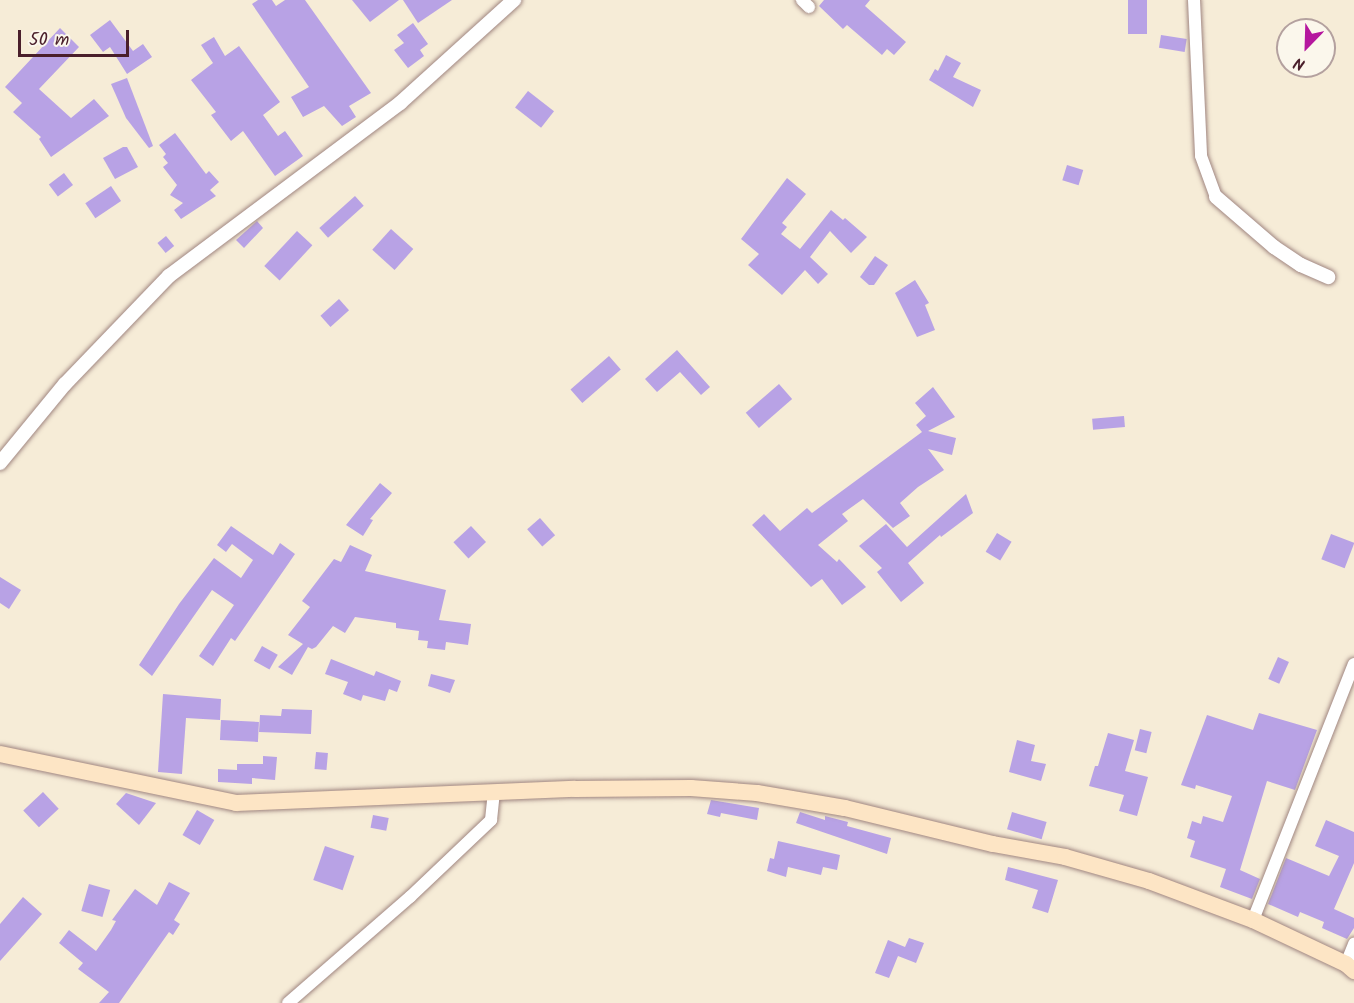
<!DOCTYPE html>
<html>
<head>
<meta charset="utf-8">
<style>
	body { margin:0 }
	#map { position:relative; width:1354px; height:1003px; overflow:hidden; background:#f6ecd7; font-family:Kalam,sans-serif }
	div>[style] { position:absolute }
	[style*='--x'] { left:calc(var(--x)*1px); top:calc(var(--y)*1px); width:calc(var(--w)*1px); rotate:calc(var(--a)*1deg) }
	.building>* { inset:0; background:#b8a2e5; transform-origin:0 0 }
	.roads { filter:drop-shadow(0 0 2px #a08681) drop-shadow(0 0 2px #a08681) }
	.minor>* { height:12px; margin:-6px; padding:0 6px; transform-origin:6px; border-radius:6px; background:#fff }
	.tertiary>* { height:14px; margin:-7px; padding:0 7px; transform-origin:7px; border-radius:7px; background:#fff }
	.secondary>* { height:16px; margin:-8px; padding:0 8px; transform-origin:8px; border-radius:8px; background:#fde5c5 }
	span { translate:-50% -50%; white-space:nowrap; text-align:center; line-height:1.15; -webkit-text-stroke:5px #fbf7ec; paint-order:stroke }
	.north { position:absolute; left:1276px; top:18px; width:60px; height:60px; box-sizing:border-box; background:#fbf7ec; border:2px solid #b4a19f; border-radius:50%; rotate:203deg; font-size:16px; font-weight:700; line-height:24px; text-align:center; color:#4a1f2b }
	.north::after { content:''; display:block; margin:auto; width:21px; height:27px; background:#b5179e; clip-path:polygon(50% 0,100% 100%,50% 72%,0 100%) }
	.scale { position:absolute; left:18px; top:30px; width:111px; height:27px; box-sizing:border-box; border:3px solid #4a1f2b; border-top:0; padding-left:8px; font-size:18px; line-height:21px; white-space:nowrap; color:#4a1f2b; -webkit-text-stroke:4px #fbf7ec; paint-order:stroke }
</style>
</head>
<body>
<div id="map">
	<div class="building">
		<div style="clip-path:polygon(258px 0,272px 0,276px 6px,285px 0,305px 0,371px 93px,349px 106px,356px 117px,342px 126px,324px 106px,303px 117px,291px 97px,309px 87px,252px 4px)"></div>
		<div style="clip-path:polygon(352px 0,399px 0,370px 22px)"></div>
		<div style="clip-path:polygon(403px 0,452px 0,418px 23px)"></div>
		<div style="clip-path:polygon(824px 0,870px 0,865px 6px,906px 42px,894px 55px,887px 49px,882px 55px,847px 25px,843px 29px,819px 6px)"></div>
		<div style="left:1128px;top:0;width:19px;height:34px"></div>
		<div style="clip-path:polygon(110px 20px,133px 51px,143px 44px,152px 57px,127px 74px,110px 47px,103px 52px,90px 35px)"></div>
		<div style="clip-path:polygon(413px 23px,428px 44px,420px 50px,424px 56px,408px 68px,394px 50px,404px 43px,397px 35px)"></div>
		<div style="clip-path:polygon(60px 28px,79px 47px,39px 89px,71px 118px,94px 99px,109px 116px,51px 157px,39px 139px,41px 137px,13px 112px,22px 103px,5px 87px)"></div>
		<div style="left:1161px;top:35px;width:26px;height:13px;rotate:9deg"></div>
		<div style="clip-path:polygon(214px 37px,225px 56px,239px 46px,280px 102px,263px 115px,278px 136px,285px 131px,303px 156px,275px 176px,243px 131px,231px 141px,211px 115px,216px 112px,191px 80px,213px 63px,201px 45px)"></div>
		<div style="clip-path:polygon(946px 55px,961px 63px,953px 77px,981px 90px,973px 107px,929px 80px,935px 69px,938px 71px)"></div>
		<div style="clip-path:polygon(127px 78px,153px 146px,149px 148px,126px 118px,111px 84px)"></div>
		<div style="left:528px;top:91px;width:33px;height:21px;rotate:38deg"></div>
		<div style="clip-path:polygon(175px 133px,206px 174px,209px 171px,219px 182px,210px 190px,216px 196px,181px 219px,174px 210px,183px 203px,170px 195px,177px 185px,163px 167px,168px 163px,163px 157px,166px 154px,159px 145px)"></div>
		<div style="clip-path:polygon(123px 147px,127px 147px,138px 167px,115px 179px,103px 158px)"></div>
		<div style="left:1067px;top:165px;width:17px;height:16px;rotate:17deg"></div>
		<div style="left:64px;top:173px;width:15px;height:19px;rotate:53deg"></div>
		<div style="clip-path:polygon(787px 178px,806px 194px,782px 223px,787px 227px,781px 234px,800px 249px,831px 210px,843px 220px,845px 218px,867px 237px,851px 253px,830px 231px,810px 257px,828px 274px,818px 284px,805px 270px,782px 295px,748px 265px,759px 254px,741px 239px)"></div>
		<div style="left:111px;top:186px;width:18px;height:31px;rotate:56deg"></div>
		<div style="left:355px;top:196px;width:13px;height:48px;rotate:48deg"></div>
		<div style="clip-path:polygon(257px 221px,263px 228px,244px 248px,236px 240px)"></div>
		<div style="left:391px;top:229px;width:30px;height:28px;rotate:42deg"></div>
		<div style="left:297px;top:231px;width:21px;height:48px;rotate:43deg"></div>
		<div style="left:166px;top:236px;width:13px;height:11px;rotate:51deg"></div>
		<div style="clip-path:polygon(875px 256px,888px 265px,874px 285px,869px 285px,860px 277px)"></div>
		<div style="clip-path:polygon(915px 280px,929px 303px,925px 305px,935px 330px,917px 337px,895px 293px)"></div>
		<div style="left:339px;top:299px;width:15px;height:25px;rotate:48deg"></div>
		<div style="clip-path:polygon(677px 350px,710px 387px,701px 395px,680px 372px,657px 392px,645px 379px)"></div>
		<div style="left:609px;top:356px;width:18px;height:51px;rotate:49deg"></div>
		<div style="left:779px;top:384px;width:20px;height:44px;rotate:49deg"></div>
		<div style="clip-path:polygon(933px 387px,955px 417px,928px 431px,956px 438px,952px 455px,928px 449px,944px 470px,918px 487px,900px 503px,910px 516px,893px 528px,863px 499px,842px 514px,848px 521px,818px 545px,837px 562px,839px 559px,866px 587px,842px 605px,822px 579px,811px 587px,752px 525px,764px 514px,780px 531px,807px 508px,812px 513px,922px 432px,916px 425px,926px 416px,915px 403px)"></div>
		<div style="left:1124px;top:416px;width:11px;height:32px;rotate:85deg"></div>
		<div style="clip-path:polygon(380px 483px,392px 493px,370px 519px,373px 520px,363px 536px,346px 525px)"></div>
		<div style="clip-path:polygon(966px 494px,973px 513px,941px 537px,940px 535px,908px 563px,924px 583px,901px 602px,877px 572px,882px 568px,859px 546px,886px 524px,907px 547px)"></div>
		<div style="left:540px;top:518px;width:23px;height:17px;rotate:49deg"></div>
		<div style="clip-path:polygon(231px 526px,273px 555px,280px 543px,295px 554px,235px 641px,231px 638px,213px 666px,199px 656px,234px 605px,212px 590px,152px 676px,139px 665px,179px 604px,214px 558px,241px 578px,253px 560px,232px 544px,226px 552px,217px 545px)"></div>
		<div style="left:471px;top:526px;width:22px;height:24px;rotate:47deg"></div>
		<div style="left:997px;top:533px;width:17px;height:22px;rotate:31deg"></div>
		<div style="left:1331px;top:534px;width:25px;height:27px;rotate:21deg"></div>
		<div style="clip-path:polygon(350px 545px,372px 555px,365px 571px,446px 590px,439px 620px,471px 624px,468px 645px,446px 642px,445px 650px,427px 648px,428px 641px,418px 640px,419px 631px,396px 628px,396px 623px,355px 617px,345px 633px,333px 626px,316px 647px,312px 649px,308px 647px,292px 675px,278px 667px,303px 644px,288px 635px,310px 607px,302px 601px,334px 559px,341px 562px)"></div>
		<div style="clip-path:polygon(0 577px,21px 590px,9px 609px,0 603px)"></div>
		<div style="left:262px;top:646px;width:18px;height:17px;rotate:29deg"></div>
		<div style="left:1278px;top:657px;width:12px;height:24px;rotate:24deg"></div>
		<div style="clip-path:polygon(331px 659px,374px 676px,376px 671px,401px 681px,397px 692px,389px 689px,385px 701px,363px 695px,361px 701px,343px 694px,348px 682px,325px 674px)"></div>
		<div style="clip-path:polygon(431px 674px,455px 680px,450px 693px,428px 686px)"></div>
		<div style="clip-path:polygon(163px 694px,221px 699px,220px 720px,186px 718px,182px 774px,158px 772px)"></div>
		<div style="clip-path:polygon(282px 709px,312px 710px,311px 734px,259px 732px,260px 715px,281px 716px)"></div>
		<div style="clip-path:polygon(1259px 713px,1317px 730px,1295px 790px,1267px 781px,1240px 870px,1260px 879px,1252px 899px,1220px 887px,1226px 869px,1190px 857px,1195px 841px,1187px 838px,1192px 821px,1201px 824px,1203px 816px,1223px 822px,1232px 796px,1196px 785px,1195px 789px,1181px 785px,1207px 715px,1253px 730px)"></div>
		<div style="left:221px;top:720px;width:38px;height:20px;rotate:3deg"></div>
		<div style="left:1140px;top:729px;width:12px;height:22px;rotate:14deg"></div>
		<div style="clip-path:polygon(1108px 733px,1134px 740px,1125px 771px,1148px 777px,1137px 816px,1119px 811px,1124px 795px,1089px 786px,1095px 766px,1098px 766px)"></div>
		<div style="clip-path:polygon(1017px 740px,1035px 745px,1031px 761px,1046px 764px,1041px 781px,1009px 772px)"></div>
		<div style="left:316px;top:752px;width:12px;height:17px;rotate:5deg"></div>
		<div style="clip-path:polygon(263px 756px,277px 757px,275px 780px,252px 778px,252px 784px,218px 782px,218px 769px,237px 770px,237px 764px,263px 764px)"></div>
		<div style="left:43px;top:792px;width:23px;height:27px;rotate:47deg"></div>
		<div style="clip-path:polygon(126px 793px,156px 803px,139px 825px,116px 804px)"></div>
		<div style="clip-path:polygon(711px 800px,759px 808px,757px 820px,721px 813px,720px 817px,707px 814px)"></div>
		<div style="left:197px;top:810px;width:20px;height:29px;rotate:30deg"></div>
		<div style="clip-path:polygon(800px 812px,825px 820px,825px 816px,848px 822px,847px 826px,891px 838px,887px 854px,796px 823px)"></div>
		<div style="left:1012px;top:812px;width:36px;height:18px;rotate:16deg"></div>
		<div style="left:373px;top:815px;width:16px;height:13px;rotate:11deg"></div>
		<div style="clip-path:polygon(1326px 820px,1354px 832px,1354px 863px,1334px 909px,1354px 918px,1354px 928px,1347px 939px,1322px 928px,1324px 922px,1300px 912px,1298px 917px,1268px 904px,1286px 858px,1329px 876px,1339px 856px,1315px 846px)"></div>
		<div style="clip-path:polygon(778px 841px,840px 855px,837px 870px,823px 867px,821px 875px,788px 867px,786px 877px,767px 871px,770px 858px,774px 859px)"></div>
		<div style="left:325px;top:846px;width:31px;height:36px;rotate:19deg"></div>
		<div style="clip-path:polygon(1008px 867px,1058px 880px,1048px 913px,1032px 908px,1038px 890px,1005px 880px)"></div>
		<div style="clip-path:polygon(169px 882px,190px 893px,174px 920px,180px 924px,173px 935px,169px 932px,119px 1003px,99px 1003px,109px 992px,78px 969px,83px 963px,59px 943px,69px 930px,96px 951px,111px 930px,116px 921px,112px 920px,135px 889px,157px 905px)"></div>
		<div style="left:89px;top:884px;width:22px;height:28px;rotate:16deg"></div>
		<div style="clip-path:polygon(23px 897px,42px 914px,0 961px,0 924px)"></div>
		<div style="clip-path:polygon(909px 938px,924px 943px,916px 963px,898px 956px,889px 978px,875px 973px,888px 940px,905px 947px)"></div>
	</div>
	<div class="roads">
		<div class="minor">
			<div style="--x:802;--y:0;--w:10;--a:45"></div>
			<div style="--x:1194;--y:0;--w:156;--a:87.4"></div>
			<div style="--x:1201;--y:156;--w:44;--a:69.9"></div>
			<div style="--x:1253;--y:920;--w:275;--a:-68.5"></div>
			<div style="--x:1346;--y:964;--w:22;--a:-68"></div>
			<div style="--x:288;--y:1003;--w:162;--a:-41"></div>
			<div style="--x:410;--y:897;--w:112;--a:-43.5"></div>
			<div style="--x:491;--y:820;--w:29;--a:-84"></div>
		</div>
		<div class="tertiary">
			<div style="--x:1216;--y:197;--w:77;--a:40.8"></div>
			<div style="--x:1274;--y:247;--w:32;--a:34"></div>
			<div style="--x:1301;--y:265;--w:30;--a:24"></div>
			<div style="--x:0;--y:463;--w:102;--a:-50.6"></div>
			<div style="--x:65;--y:384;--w:150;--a:-46.1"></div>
			<div style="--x:169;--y:276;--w:289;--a:-36.8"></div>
			<div style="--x:400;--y:103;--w:154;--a:-42.1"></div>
		</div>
		<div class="secondary">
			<div style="--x:0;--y:754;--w:241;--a:11.7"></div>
			<div style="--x:236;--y:803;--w:339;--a:-2.4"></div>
			<div style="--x:575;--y:789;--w:116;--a:-0.5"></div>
			<div style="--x:691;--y:788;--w:66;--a:4.3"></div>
			<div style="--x:757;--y:793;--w:89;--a:9.7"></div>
			<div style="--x:845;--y:808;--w:152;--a:13.7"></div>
			<div style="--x:993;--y:844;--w:73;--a:10.2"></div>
			<div style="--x:1065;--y:857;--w:87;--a:15.9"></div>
			<div style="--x:1149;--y:881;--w:111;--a:20.6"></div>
			<div style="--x:1253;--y:920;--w:103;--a:25.3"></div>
			<div style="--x:1346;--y:964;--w:11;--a:41"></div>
		</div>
	</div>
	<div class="north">N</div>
	<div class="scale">50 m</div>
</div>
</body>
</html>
